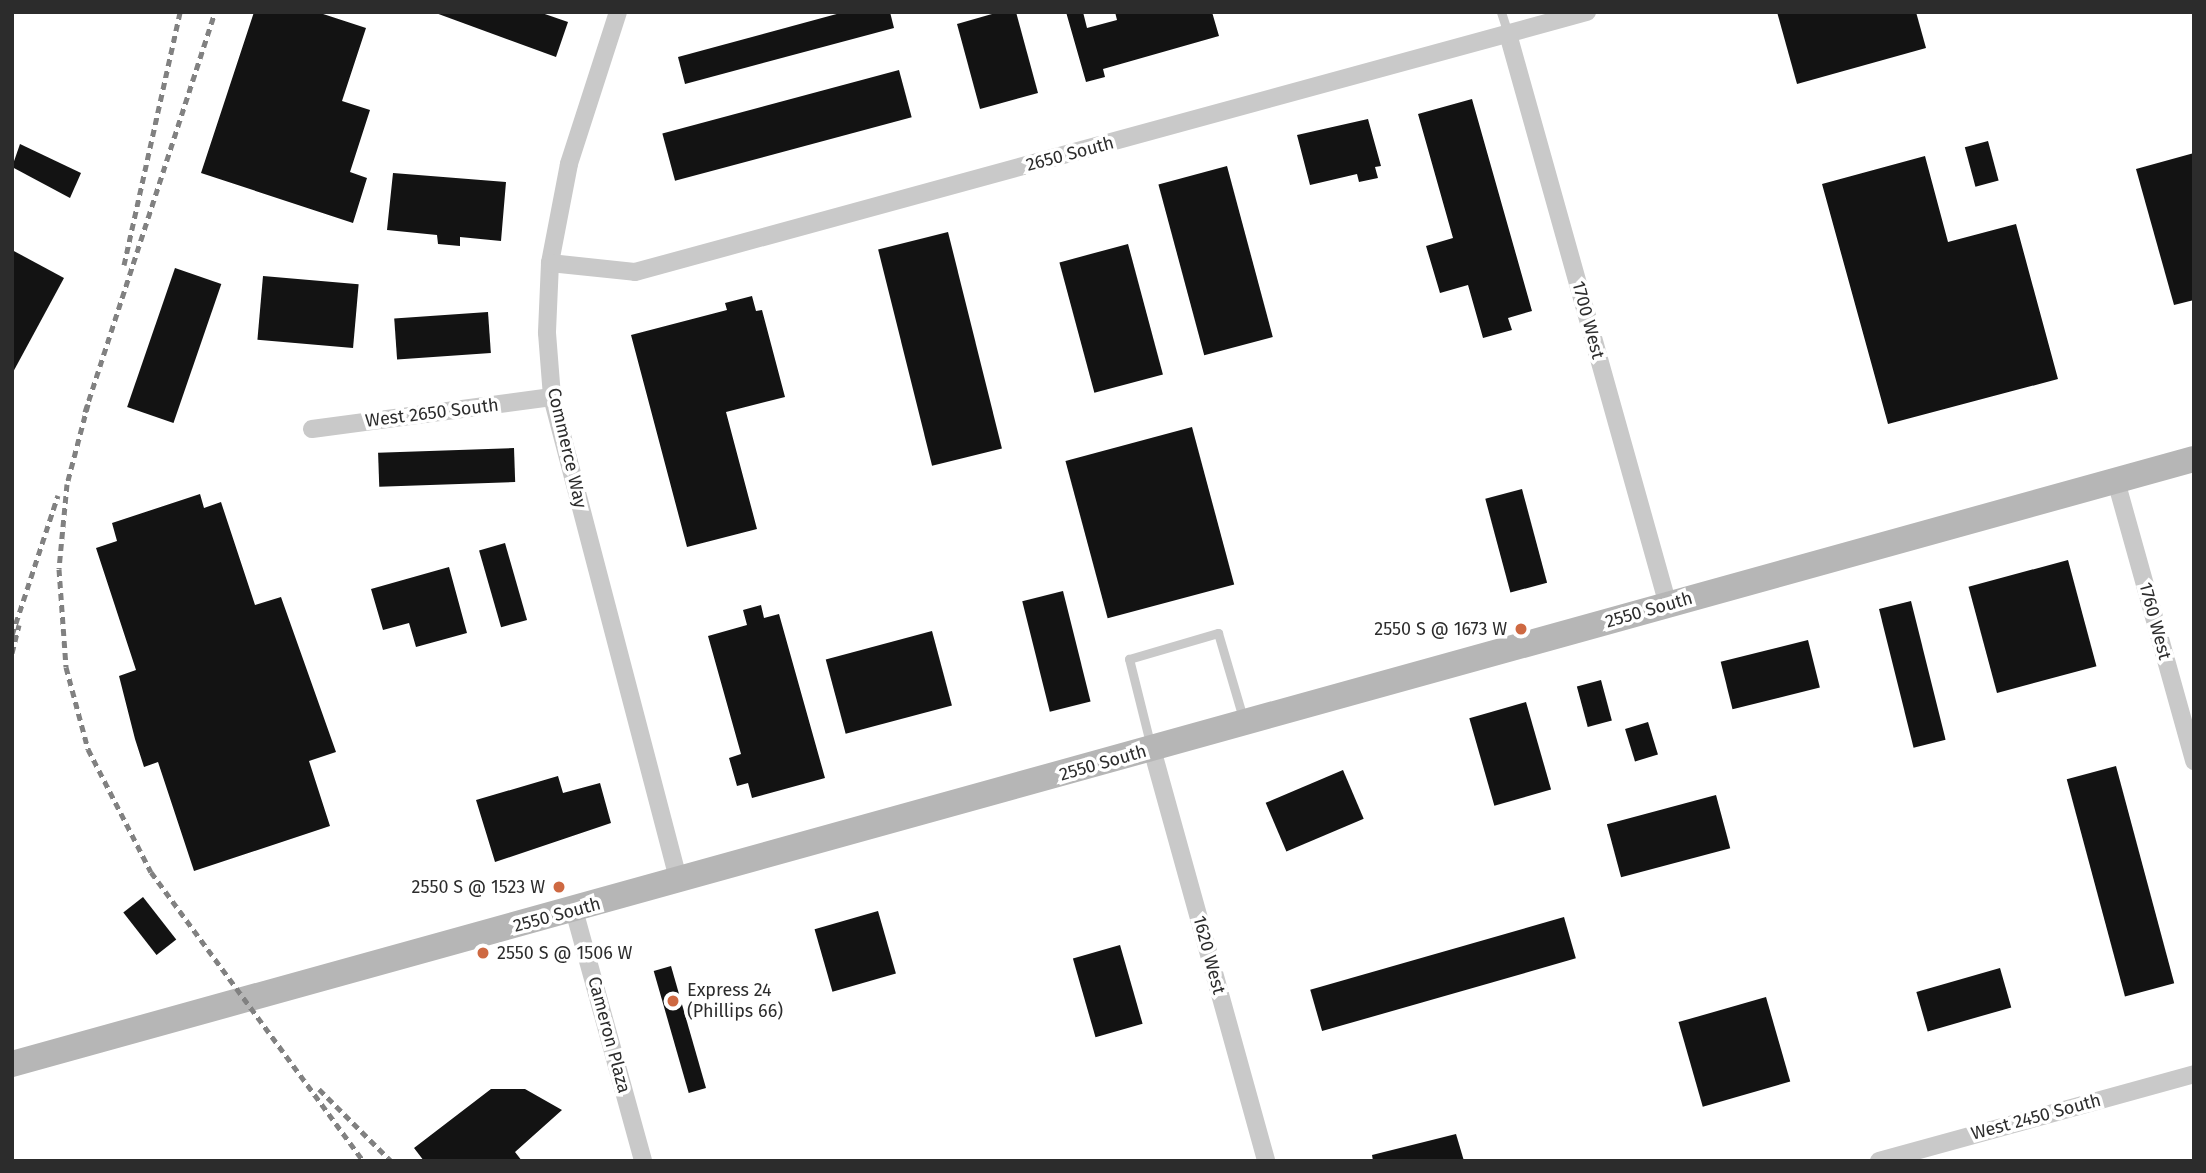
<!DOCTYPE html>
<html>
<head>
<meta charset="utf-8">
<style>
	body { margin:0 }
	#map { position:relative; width:2206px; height:1173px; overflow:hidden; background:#fff; font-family:"Fira Sans",sans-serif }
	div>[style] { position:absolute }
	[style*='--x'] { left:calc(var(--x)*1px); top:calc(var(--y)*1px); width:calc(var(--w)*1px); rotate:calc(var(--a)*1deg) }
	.building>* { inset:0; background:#131313; transform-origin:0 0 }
	.service>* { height:9px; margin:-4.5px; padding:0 4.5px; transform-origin:4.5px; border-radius:4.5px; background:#c9c9c9 }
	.minor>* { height:18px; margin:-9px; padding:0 9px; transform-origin:9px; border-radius:9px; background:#c9c9c9 }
	.secondary>* { height:26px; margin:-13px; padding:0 13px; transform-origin:13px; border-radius:13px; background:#b6b6b6 }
	.rail>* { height:5px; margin-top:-2.5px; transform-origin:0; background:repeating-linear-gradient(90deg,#818181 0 7px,transparent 0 12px) }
	.dots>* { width:19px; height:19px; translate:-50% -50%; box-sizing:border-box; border:4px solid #fff; border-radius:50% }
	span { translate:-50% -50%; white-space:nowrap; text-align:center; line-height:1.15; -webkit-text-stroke:7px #fff; paint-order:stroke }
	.street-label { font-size:18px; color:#2c2c2c }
	.poi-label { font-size:18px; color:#2c2c2c }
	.right { translate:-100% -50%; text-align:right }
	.left { translate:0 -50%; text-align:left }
	.frame { position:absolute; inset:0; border:14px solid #2c2c2c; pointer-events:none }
</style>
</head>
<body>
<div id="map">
	<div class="building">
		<div style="clip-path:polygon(254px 12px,317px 12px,366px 28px,342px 101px,370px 110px,350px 172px,367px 178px,353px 223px,201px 173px)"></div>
		<div style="clip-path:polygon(433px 12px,539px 12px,568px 22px,556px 57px)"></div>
		<div style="clip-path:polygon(844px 12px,890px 12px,894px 28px,685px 84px,678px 57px)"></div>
		<div style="clip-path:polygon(999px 12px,1016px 12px,1038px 93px,980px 109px,957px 24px)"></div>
		<div style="clip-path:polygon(1066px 12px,1083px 12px,1087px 28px,1117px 20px,1115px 12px,1212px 12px,1219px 36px,1103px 69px,1105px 77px,1086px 82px)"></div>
		<div style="clip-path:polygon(1777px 12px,1916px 12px,1926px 48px,1797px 84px)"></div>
		<div style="left:899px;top:70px;width:49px;height:245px;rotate:75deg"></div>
		<div style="clip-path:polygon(1472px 99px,1532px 311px,1508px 318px,1512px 330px,1483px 338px,1468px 285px,1440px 293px,1426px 246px,1453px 238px,1418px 114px)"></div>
		<div style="clip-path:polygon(1368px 119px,1381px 166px,1375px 167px,1378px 178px,1359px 182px,1357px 174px,1310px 185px,1297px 135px)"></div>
		<div style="left:1988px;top:141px;width:41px;height:24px;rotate:75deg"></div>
		<div style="clip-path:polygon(20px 144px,81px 173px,70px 198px,12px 167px)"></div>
		<div style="clip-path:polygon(2194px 153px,2194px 300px,2174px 305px,2136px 169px)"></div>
		<div style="clip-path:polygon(1925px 156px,1948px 242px,2016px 224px,2058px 379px,1888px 424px,1822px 184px)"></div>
		<div style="left:1227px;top:166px;width:177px;height:71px;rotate:75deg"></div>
		<div style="clip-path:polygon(393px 173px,506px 182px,501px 241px,460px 237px,460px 246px,438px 244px,437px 235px,387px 230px)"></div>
		<div style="left:948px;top:232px;width:223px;height:72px;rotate:76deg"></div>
		<div style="left:1128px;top:244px;width:135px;height:71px;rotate:75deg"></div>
		<div style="clip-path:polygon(12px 250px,64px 278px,12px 374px)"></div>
		<div style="left:175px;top:268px;width:49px;height:147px;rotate:19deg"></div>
		<div style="left:263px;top:276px;width:96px;height:64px;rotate:5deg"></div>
		<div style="clip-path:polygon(752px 296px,756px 311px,762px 310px,785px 397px,726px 412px,757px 529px,687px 547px,631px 335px,727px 310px,725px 303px)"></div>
		<div style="left:488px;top:312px;width:41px;height:94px;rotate:86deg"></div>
		<div style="left:1192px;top:427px;width:163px;height:131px;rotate:75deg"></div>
		<div style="left:514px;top:448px;width:34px;height:136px;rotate:88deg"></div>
		<div style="left:1522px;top:489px;width:97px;height:38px;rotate:75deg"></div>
		<div style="clip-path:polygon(200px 494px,204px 508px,221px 502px,255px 605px,281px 597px,336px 752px,309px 761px,330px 826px,194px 871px,158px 762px,144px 767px,135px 739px,119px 676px,136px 670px,96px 548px,117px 541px,112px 523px)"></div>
		<div style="left:505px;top:543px;width:80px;height:27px;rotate:74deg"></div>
		<div style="left:2068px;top:560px;width:110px;height:103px;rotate:75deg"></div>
		<div style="clip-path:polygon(449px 567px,467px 633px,416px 647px,409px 623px,383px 630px,371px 589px)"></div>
		<div style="left:1063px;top:591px;width:114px;height:42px;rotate:76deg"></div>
		<div style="left:1911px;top:601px;width:143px;height:33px;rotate:76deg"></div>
		<div style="clip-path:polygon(761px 605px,764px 618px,779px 614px,825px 778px,752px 798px,748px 783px,737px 786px,729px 758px,741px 754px,708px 636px,747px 625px,743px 610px)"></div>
		<div style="left:932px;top:631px;width:77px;height:110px;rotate:75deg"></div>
		<div style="left:1808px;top:640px;width:49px;height:90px;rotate:76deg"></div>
		<div style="left:1601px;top:680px;width:42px;height:25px;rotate:75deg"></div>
		<div style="left:1526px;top:702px;width:91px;height:59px;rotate:74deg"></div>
		<div style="left:1648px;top:722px;width:34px;height:24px;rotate:73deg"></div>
		<div style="left:2116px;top:766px;width:225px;height:51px;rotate:75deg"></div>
		<div style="left:1343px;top:770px;width:53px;height:84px;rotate:67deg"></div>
		<div style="clip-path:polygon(558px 776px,563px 793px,600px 783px,611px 823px,495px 862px,476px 800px)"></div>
		<div style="left:1716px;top:795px;width:55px;height:113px;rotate:75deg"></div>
		<div style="left:143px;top:897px;width:54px;height:25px;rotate:52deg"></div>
		<div style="left:878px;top:911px;width:65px;height:66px;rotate:74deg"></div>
		<div style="left:1564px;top:917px;width:43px;height:264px;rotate:74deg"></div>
		<div style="left:1120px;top:945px;width:82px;height:49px;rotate:74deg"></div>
		<div style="left:671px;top:966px;width:127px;height:18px;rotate:74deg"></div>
		<div style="left:2000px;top:968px;width:41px;height:87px;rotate:74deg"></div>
		<div style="left:1766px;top:997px;width:88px;height:91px;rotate:74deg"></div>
		<div style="clip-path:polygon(491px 1089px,525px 1089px,562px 1110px,515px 1152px,522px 1161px,424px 1161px,414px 1148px)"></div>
		<div style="clip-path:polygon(1456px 1134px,1464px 1161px,1373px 1161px,1372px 1155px)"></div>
	</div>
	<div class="service">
		<div style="--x:1501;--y:12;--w:23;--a:72"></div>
		<div style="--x:1151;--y:747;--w:91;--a:-104"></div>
		<div style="--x:1129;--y:659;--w:93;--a:-16.3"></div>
		<div style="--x:1218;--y:633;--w:89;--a:73.6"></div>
	</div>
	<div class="minor">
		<div style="--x:618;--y:12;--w:160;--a:107.9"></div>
		<div style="--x:569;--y:164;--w:101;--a:100.9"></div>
		<div style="--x:550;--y:263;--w:70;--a:92.5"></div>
		<div style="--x:547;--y:333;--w:64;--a:85.5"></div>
		<div style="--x:552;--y:397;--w:501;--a:75.33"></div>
		<div style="--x:1508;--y:34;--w:593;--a:74.35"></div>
		<div style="--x:550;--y:263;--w:85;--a:6"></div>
		<div style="--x:635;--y:272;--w:987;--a:-15.28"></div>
		<div style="--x:312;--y:429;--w:242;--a:-7.6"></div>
		<div style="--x:2116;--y:481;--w:291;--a:74.4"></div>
		<div style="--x:1152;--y:749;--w:427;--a:74.5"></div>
		<div style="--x:574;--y:910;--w:260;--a:74.6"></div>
		<div style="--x:1879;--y:1161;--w:327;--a:-15.4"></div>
	</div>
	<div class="secondary">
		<div style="--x:12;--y:1064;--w:2264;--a:-15.5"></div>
	</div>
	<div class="rail">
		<div style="--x:124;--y:265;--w:259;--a:-77.5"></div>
		<div style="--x:88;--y:404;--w:83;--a:104.7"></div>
		<div style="--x:67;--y:484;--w:85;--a:95.4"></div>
		<div style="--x:59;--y:569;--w:98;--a:85.9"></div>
		<div style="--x:66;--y:667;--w:85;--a:75"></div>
		<div style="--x:88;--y:749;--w:138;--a:62.9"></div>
		<div style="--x:151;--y:872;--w:358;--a:53.7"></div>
		<div style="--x:85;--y:412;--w:421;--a:-72"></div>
		<div style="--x:12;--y:635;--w:147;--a:-71.8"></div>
		<div style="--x:12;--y:653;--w:29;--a:-76"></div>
		<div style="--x:319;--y:1089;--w:102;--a:45"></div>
	</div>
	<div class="dots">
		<div style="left:1521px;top:629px;background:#ce6942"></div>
		<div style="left:559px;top:887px;background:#ce6942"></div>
		<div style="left:483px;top:953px;background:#ce6942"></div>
		<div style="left:673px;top:1001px;background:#ce6942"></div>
	</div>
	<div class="street-label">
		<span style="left:1070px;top:154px;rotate:-15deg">2650 South</span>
		<span style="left:1588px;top:320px;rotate:75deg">1700 West</span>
		<span style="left:432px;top:413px;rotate:-7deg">West 2650 South</span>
		<span style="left:567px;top:448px;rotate:77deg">Commerce Way</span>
		<span style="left:1649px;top:610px;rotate:-16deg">2550 South</span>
		<span style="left:2155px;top:621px;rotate:75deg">1760 West</span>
		<span style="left:1103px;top:763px;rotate:-16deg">2550 South</span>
		<span style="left:557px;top:915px;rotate:-15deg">2550 South</span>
		<span style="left:1209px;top:955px;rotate:75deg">1620 West</span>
		<span style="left:609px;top:1035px;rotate:75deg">Cameron Plaza</span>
		<span style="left:2036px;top:1117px;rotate:-15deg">West 2450 South</span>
	</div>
	<div class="poi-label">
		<span class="right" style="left:1507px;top:629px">2550 S @ 1673 W</span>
		<span class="right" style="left:545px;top:887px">2550 S @ 1523 W</span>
		<span class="left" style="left:497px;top:953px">2550 S @ 1506 W</span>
		<span class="left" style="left:687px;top:1001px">Express 24<br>(Phillips 66)</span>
	</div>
	<div class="frame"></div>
</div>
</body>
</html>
